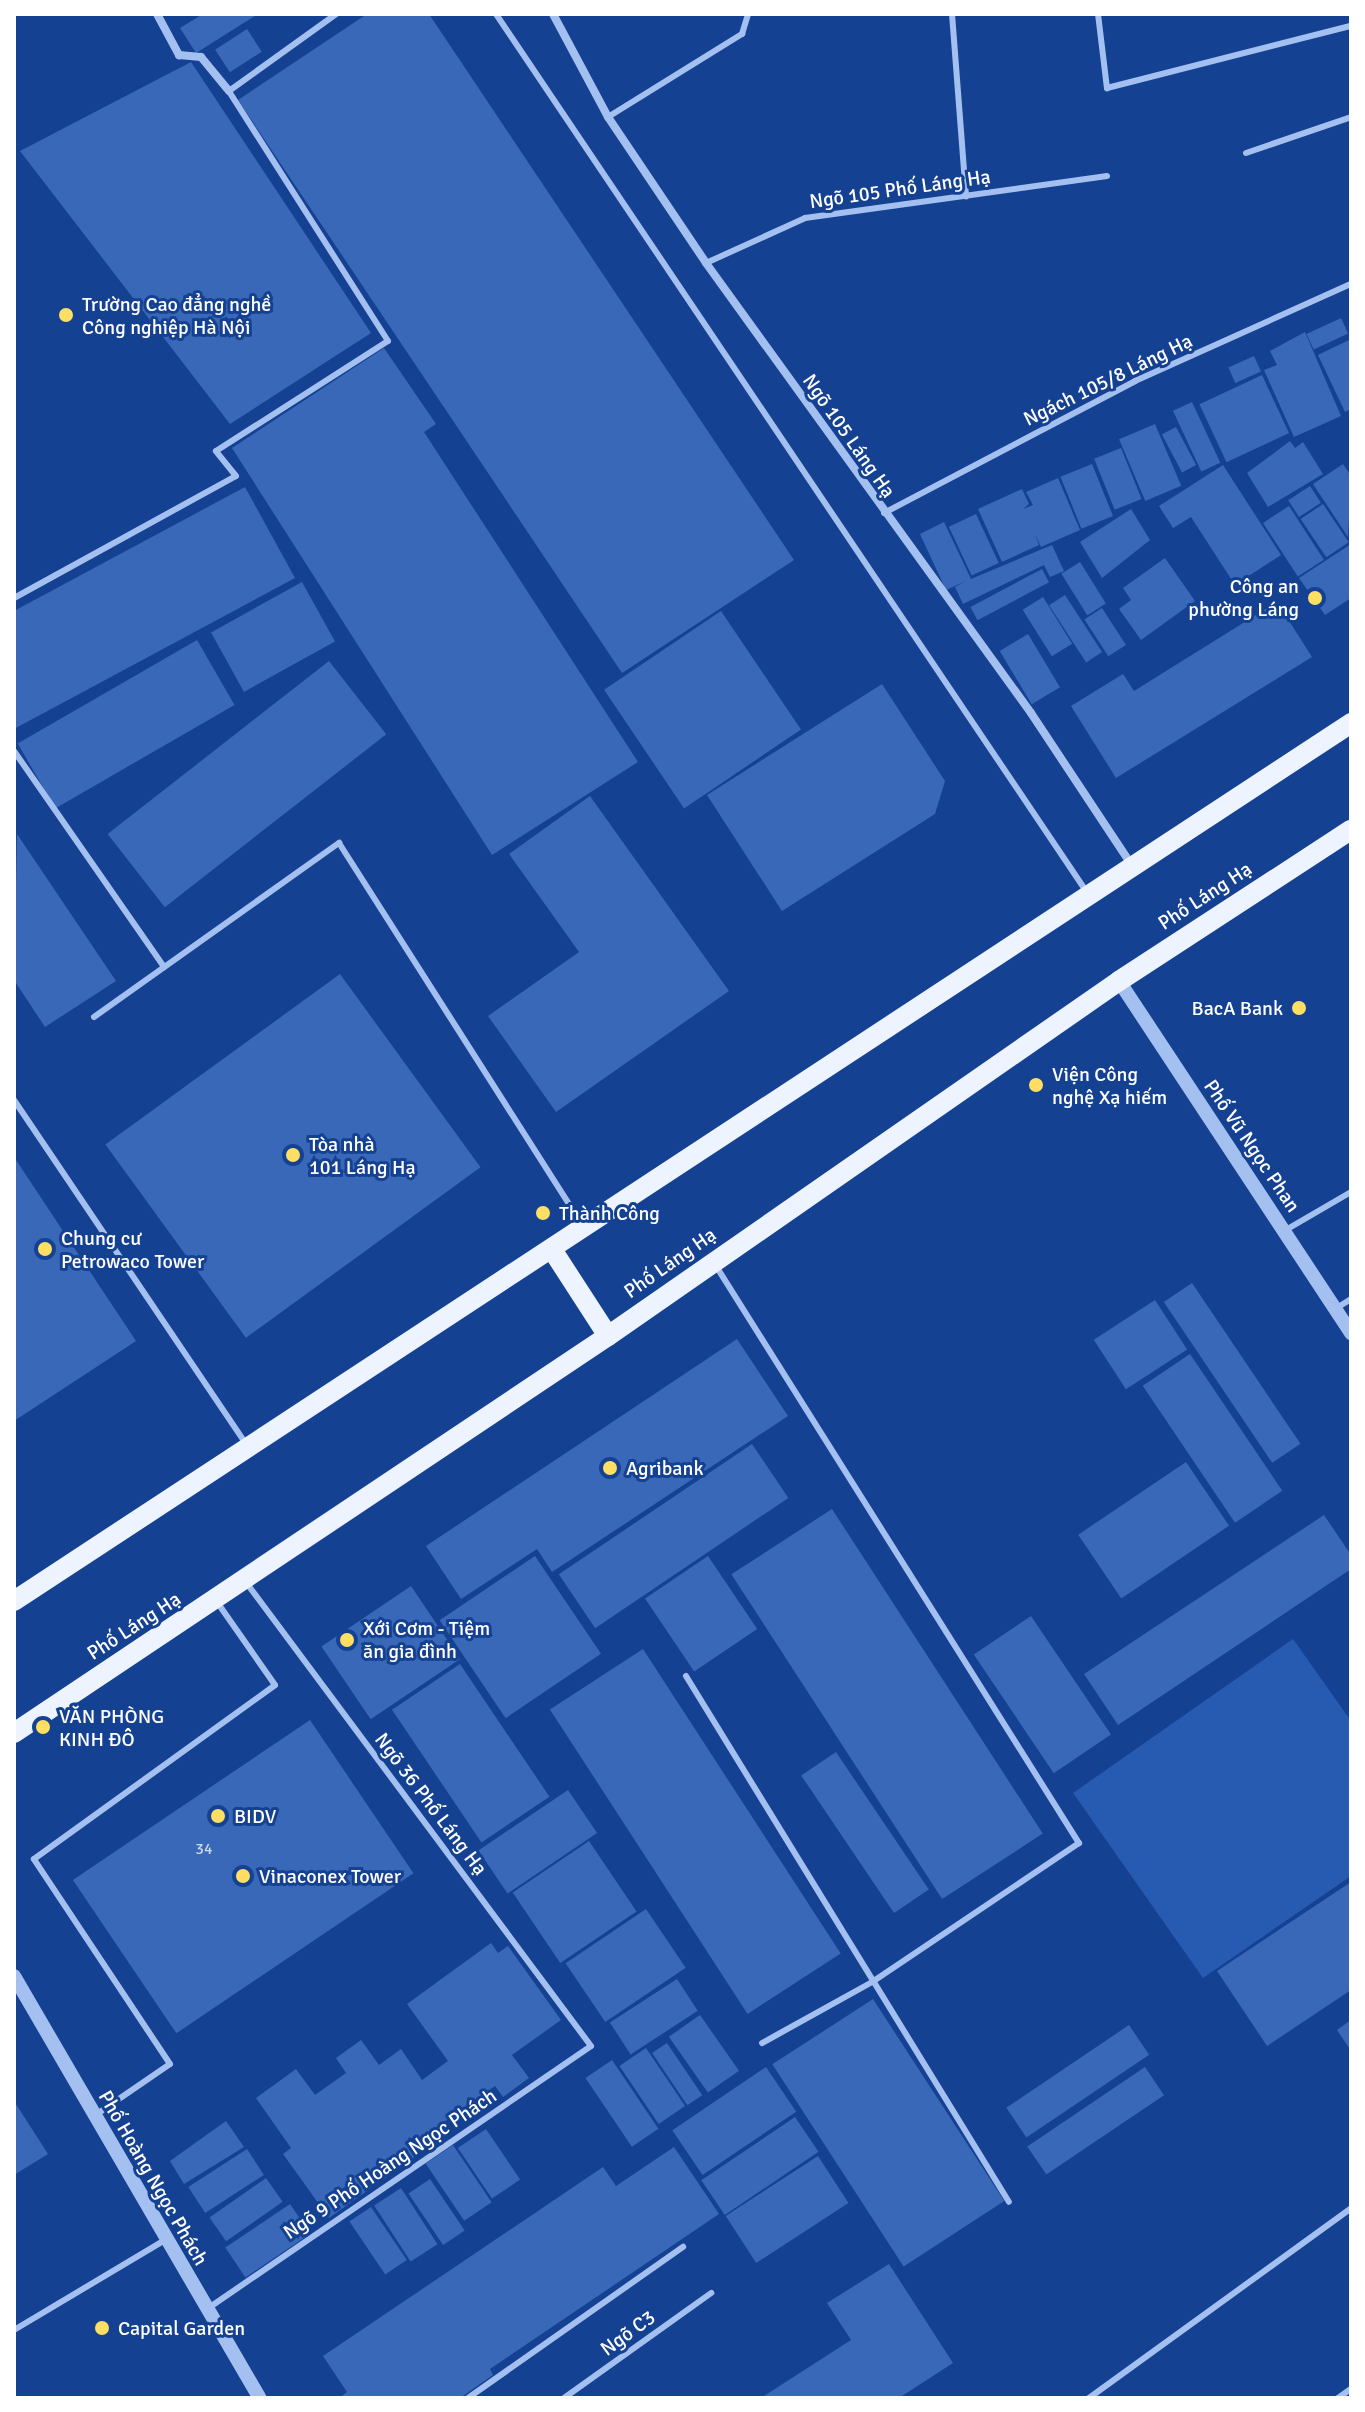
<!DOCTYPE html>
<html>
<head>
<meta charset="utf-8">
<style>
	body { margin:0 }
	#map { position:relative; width:1365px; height:2412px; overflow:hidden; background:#154192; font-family:Signika,sans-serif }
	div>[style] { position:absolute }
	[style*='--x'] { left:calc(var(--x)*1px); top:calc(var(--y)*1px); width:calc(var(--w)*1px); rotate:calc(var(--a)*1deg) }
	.green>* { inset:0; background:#275ab1 }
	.building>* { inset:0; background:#3968b9; transform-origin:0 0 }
	.service>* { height:6px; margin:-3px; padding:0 3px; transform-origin:3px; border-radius:3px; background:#a3c0f1 }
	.minor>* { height:8px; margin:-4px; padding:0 4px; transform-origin:4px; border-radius:4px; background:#a3c0f1 }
	.tertiary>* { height:14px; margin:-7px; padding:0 7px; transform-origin:7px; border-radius:7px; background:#a3c0f1 }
	.primary>* { height:20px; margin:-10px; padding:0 10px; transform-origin:10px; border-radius:10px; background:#edf3ff }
	.dots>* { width:22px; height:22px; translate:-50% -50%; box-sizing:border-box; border:4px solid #154192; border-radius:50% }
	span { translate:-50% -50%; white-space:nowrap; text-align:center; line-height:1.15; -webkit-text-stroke:6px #154192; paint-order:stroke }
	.number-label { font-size:16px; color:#ced9ee }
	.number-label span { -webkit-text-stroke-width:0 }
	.street-label { font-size:20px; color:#fff }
	.poi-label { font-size:20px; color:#fff }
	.left { translate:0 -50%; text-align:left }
	.right { translate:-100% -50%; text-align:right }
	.frame { position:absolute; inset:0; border:16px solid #fff; pointer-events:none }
</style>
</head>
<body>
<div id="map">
	<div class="green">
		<div style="clip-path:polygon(1293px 1639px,1351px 1721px,1351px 1876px,1203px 1978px,1073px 1793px)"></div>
	</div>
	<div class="building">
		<div style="clip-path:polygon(203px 14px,258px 14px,196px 53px,180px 28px)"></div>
		<div style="clip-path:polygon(367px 14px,429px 14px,794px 560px,622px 673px,238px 100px)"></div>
		<div style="left:247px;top:29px;width:27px;height:38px;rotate:57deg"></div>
		<div style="clip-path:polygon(191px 62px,371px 333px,230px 424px,20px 151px)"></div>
		<div style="left:1341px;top:318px;width:17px;height:38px;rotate:65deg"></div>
		<div style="clip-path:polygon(1305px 332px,1341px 416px,1294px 437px,1264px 370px,1277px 365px,1270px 351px)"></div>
		<div style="clip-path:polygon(1349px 340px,1351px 409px,1345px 412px,1318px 355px)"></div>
		<div style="clip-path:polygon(384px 348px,436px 424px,424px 432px,638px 762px,492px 855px,232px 448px)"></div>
		<div style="left:1254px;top:356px;width:17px;height:28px;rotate:66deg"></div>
		<div style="left:1262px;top:375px;width:64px;height:69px;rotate:65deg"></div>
		<div style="left:1192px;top:402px;width:67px;height:21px;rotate:65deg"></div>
		<div style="left:1155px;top:424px;width:67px;height:39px;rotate:67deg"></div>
		<div style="left:1176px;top:427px;width:43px;height:16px;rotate:62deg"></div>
		<div style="clip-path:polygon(1290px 441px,1295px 448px,1303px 442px,1323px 474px,1268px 507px,1247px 473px)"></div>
		<div style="left:1121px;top:448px;width:55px;height:29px;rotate:68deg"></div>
		<div style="left:1092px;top:464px;width:56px;height:34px;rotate:68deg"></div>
		<div style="clip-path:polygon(1343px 464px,1351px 476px,1348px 537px,1313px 484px)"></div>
		<div style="clip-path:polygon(1223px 465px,1281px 555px,1235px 585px,1191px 517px,1173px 528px,1159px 506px)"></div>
		<div style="clip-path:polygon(1058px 478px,1080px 530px,1041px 547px,1035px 534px,1039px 545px,1002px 562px,978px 509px,1022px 489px,1029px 504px,1023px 509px,1033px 505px,1026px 492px)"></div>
		<div style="left:1310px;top:486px;width:20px;height:26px;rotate:57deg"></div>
		<div style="clip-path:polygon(245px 487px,295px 578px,14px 729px,14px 611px)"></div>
		<div style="left:1323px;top:504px;width:46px;height:27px;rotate:56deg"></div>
		<div style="left:1289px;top:506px;width:64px;height:31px;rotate:57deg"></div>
		<div style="clip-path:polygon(1131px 509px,1150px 540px,1102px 578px,1080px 542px)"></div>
		<div style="left:976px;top:514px;width:54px;height:30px;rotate:65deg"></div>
		<div style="clip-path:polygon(944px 522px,971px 579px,1052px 545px,1064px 571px,1050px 577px,1044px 565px,963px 604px,955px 587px,966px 581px,946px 590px,920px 534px)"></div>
		<div style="clip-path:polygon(1351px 544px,1351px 598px,1325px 615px,1299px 578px)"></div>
		<div style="clip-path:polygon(1165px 558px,1195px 601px,1141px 640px,1119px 609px,1131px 600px,1123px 588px)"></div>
		<div style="left:1080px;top:562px;width:49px;height:22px;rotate:58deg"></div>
		<div style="left:1042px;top:569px;width:15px;height:81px;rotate:62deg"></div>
		<div style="left:302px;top:582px;width:68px;height:104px;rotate:61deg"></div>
		<div style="left:1065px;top:595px;width:68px;height:19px;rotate:57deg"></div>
		<div style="left:1043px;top:597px;width:55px;height:24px;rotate:58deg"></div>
		<div style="clip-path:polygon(1277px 602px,1312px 657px,1116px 778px,1071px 706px,1123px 674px,1134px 691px)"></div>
		<div style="left:1102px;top:608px;width:44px;height:21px;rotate:57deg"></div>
		<div style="left:721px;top:611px;width:143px;height:141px;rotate:56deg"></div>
		<div style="left:1028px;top:634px;width:62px;height:33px;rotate:59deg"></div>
		<div style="left:197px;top:640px;width:75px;height:207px;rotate:60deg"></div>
		<div style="left:329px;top:661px;width:93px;height:281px;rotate:52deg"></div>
		<div style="clip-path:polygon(882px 684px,945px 781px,935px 814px,782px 911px,707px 795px)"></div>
		<div style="clip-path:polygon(590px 796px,729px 991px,556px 1112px,488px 1016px,579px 952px,509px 854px)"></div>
		<div style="clip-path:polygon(17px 834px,116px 981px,45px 1027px,14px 980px)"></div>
		<div style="left:340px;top:974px;width:239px;height:290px;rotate:54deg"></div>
		<div style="clip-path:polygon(14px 1157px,136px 1341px,14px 1421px)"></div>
		<div style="left:1192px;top:1283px;width:194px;height:34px;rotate:56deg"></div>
		<div style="left:1155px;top:1300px;width:59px;height:73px;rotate:57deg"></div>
		<div style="clip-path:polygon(737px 1339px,788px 1416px,552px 1572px,537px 1549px,461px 1599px,426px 1546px)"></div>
		<div style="left:1190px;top:1354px;width:165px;height:57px;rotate:56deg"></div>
		<div style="left:752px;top:1444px;width:65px;height:233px;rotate:56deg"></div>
		<div style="left:1186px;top:1462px;width:77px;height:130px;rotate:56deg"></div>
		<div style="left:832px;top:1509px;width:387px;height:120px;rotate:57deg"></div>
		<div style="clip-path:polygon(1324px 1515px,1351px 1555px,1351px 1569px,1118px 1725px,1084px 1674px)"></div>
		<div style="left:535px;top:1556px;width:118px;height:115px;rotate:56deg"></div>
		<div style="left:708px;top:1556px;width:88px;height:76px;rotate:56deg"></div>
		<div style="left:411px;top:1586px;width:88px;height:108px;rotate:56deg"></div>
		<div style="left:1031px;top:1616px;width:143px;height:69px;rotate:56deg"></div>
		<div style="left:643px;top:1649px;width:363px;height:111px;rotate:57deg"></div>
		<div style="left:460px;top:1664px;width:160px;height:82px;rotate:56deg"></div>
		<div style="left:310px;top:1720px;width:185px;height:286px;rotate:56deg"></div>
		<div style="left:836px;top:1752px;width:166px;height:42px;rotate:56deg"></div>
		<div style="left:568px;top:1790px;width:52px;height:108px;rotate:56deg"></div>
		<div style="left:589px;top:1841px;width:85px;height:92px;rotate:56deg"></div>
		<div style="clip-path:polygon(1351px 1882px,1351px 1990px,1267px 2046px,1217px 1971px)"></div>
		<div style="left:646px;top:1909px;width:71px;height:97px;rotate:56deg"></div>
		<div style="clip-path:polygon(491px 1943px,498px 1953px,508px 1946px,561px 2020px,512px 2055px,529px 2078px,503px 2097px,495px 2086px,427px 2134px,434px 2143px,329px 2218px,283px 2154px,291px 2148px,256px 2098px,296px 2069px,315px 2095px,346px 2073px,336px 2058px,361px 2040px,379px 2065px,401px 2049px,422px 2080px,448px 2061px,407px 2004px)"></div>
		<div style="left:677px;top:1979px;width:38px;height:80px;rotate:57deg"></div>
		<div style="left:873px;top:1999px;width:241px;height:120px;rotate:57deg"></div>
		<div style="left:700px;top:2015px;width:68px;height:38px;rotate:55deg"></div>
		<div style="clip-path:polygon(1351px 2020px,1351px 2051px,1337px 2030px)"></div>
		<div style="left:1129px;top:2025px;width:36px;height:148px;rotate:56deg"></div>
		<div style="left:667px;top:2043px;width:63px;height:18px;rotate:56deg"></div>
		<div style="left:646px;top:2048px;width:70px;height:32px;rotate:56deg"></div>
		<div style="left:612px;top:2060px;width:83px;height:32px;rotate:56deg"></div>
		<div style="left:766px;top:2067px;width:54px;height:113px;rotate:56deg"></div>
		<div style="left:1145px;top:2067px;width:34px;height:142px;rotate:56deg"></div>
		<div style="clip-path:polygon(14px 2101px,48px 2154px,14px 2175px)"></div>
		<div style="left:795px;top:2117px;width:42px;height:113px;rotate:56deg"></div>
		<div style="clip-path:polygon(226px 2121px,244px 2147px,184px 2184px,170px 2161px)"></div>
		<div style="left:486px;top:2129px;width:61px;height:34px;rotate:56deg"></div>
		<div style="left:453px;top:2145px;width:69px;height:33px;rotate:56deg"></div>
		<div style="clip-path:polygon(674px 2147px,719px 2214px,490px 2369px,493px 2375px,460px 2398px,339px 2398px,347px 2392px,323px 2356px,603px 2167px,616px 2186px)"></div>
		<div style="left:247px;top:2149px;width:31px;height:70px;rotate:57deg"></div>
		<div style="left:818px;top:2156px;width:56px;height:110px;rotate:57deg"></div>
		<div style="left:266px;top:2178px;width:29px;height:69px;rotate:55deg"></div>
		<div style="left:430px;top:2179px;width:62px;height:26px;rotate:56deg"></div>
		<div style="left:401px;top:2188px;width:67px;height:32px;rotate:57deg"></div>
		<div style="left:290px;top:2204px;width:36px;height:78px;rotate:56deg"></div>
		<div style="left:371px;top:2207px;width:64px;height:26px;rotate:56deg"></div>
		<div style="clip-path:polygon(889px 2264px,953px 2363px,899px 2398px,761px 2398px,851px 2340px,827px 2303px)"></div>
	</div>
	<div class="service">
		<div style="--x:496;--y:14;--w:1057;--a:56.07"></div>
		<div style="--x:952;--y:14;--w:183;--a:85.6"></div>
		<div style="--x:1098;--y:14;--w:75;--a:83.1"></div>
		<div style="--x:1107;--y:88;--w:252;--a:-14.3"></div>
		<div style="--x:608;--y:117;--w:158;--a:-31.8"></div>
		<div style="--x:742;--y:34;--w:21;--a:-73"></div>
		<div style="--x:1246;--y:153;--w:111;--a:-18.9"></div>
		<div style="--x:706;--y:263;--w:109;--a:-24.4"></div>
		<div style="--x:805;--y:218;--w:305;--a:-7.9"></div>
		<div style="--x:884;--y:513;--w:284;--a:-27.7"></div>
		<div style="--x:1135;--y:381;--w:237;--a:-24.2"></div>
		<div style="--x:14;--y:598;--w:253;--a:-28.8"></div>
		<div style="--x:236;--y:476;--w:32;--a:-129"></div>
		<div style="--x:216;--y:451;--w:204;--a:-32.6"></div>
		<div style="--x:388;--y:341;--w:296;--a:-122.5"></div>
		<div style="--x:229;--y:91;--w:132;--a:-35.7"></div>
		<div style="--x:14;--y:751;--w:263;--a:55.2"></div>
		<div style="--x:94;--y:1017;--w:301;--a:-35.4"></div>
		<div style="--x:339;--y:843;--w:451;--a:57.5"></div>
		<div style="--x:14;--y:1100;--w:416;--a:56"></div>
		<div style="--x:1284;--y:1231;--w:78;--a:-30.2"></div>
		<div style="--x:716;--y:1266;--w:682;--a:57.83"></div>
		<div style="--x:1079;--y:1843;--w:247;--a:146.1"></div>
		<div style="--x:874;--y:1981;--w:128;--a:151"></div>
		<div style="--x:1335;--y:1309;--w:19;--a:-32"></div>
		<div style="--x:686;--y:1676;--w:617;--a:58.45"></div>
		<div style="--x:97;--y:2114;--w:88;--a:-34.4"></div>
		<div style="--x:170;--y:2064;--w:246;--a:-123.6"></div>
		<div style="--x:34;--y:1859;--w:297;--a:-35.8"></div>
		<div style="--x:275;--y:1685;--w:101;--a:-124.9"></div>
		<div style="--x:207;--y:2309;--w:465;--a:-34.4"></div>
		<div style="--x:591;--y:2046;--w:580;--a:-126.65"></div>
		<div style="--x:14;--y:2330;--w:176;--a:-30.8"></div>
		<div style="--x:468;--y:2398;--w:263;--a:-35.1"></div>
		<div style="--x:564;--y:2398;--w:181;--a:-35.5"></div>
		<div style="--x:1089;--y:2398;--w:324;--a:-35.9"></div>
		<div style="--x:1338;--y:2398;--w:16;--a:-35"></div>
	</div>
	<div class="minor">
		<div style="--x:157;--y:14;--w:47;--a:61.8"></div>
		<div style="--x:179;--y:55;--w:22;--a:5"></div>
		<div style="--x:201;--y:57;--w:44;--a:50.5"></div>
		<div style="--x:553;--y:14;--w:117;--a:61.9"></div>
		<div style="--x:608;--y:117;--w:176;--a:56.1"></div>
		<div style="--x:706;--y:263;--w:555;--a:54.16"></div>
		<div style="--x:1031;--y:713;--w:185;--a:56.5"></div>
	</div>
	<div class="tertiary">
		<div style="--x:1119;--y:981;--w:422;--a:56.6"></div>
		<div style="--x:14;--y:1976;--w:488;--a:59.8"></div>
	</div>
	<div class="primary">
		<div style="--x:553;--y:1251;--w:101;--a:57.1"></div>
		<div style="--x:14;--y:1601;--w:1600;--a:-33.29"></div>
		<div style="--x:14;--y:1733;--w:714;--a:-33.76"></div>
		<div style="--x:608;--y:1336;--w:622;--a:-34.79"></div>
		<div style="--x:1119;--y:981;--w:277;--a:-33.1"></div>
	</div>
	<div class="dots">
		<div style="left:66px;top:315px;background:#ffdf63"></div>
		<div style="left:1315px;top:598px;background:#ffdf63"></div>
		<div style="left:1299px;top:1008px;background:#ffdf63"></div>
		<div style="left:1036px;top:1085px;background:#ffdf63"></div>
		<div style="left:293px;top:1155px;background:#ffdf63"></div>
		<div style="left:543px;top:1213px;background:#ffdf63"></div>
		<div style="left:45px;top:1249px;background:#ffdf63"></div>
		<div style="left:610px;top:1468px;background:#ffdf63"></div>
		<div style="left:347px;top:1640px;background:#ffdf63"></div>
		<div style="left:43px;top:1727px;background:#ffdf63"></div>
		<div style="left:218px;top:1816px;background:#ffdf63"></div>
		<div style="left:243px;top:1876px;background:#ffdf63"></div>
		<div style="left:102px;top:2328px;background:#ffdf63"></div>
	</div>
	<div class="number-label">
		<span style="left:204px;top:1849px">34</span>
	</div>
	<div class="street-label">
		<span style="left:900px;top:189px;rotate:-8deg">Ngõ 105 Phố Láng Hạ</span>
		<span style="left:1108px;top:380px;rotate:-26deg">Ngách 105/8 Láng Hạ</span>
		<span style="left:849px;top:436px;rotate:55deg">Ngõ 105 Láng Hạ</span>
		<span style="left:1205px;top:896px;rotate:-33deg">Phố Láng Hạ</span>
		<span style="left:1252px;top:1146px;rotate:56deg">Phố Vũ Ngọc Phan</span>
		<span style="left:670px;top:1263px;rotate:-35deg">Phố Láng Hạ</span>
		<span style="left:134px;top:1626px;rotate:-33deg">Phố Láng Hạ</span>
		<span style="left:431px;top:1804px;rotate:53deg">Ngõ 36 Phố Láng Hạ</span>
		<span style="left:390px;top:2164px;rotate:-34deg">Ngõ 9 Phố Hoàng Ngọc Phách</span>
		<span style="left:153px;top:2178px;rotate:60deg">Phố Hoàng Ngọc Phách</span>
		<span style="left:628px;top:2333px;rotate:-36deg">Ngõ C3</span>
	</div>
	<div class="poi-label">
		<span class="left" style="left:82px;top:316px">Trường Cao đẳng nghề<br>Công nghiệp Hà Nội</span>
		<span class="right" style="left:1299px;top:598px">Công an<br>phường Láng</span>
		<span class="right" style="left:1283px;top:1008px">BacA Bank</span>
		<span class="left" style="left:1052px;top:1086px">Viện Công<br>nghệ Xạ hiếm</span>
		<span class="left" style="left:309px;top:1156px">Tòa nhà<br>101 Láng Hạ</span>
		<span class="left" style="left:559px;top:1213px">Thành Công</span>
		<span class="left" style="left:61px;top:1250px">Chung cư<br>Petrowaco Tower</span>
		<span class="left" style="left:626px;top:1468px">Agribank</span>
		<span class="left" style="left:363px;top:1640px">Xới Cơm - Tiệm<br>ăn gia đình</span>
		<span class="left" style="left:59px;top:1728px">VĂN PHÒNG<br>KINH ĐÔ</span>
		<span class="left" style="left:234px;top:1816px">BIDV</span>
		<span class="left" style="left:259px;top:1876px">Vinaconex Tower</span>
		<span class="left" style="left:118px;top:2328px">Capital Garden</span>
	</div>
	<div class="frame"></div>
</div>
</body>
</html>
